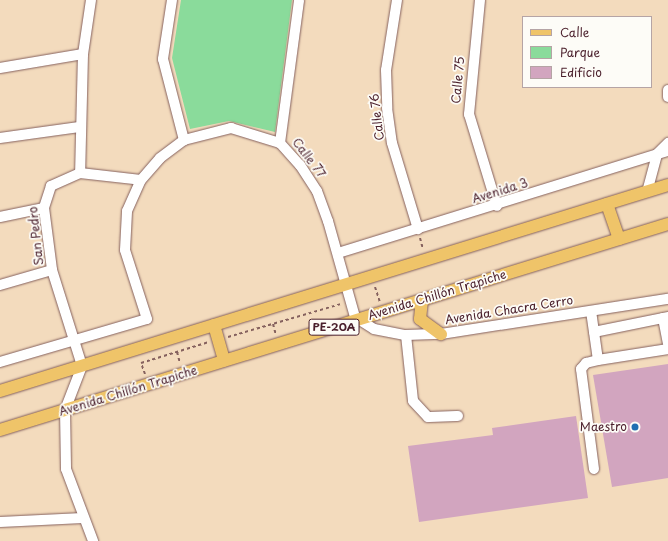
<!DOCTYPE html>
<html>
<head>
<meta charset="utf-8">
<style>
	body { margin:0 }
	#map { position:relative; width:668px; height:541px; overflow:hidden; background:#f3dbbd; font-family:"Playpen Sans",sans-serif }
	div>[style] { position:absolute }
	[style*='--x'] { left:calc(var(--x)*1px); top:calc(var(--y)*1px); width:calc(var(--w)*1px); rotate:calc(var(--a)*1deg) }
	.green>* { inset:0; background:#8adb9b }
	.building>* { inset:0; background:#d2a5bf }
	.path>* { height:2px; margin-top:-1px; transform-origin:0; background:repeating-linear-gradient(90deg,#85615e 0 3px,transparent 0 6px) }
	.roads { filter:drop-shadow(0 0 1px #85615e) drop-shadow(0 0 1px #85615e) }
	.minor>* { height:10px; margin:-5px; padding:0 5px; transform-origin:5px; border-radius:5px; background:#fff }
	.major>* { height:12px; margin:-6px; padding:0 6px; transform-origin:6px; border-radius:6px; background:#efc469 }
	.dots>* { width:11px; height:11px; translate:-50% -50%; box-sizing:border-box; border:2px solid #fdfcf7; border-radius:50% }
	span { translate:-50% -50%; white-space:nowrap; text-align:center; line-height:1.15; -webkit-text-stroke:3.5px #fdfcf7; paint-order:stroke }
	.shield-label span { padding:1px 3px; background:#fdfcf7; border:1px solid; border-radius:3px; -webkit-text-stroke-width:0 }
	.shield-label { font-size:11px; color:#4a1f2b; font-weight:700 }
	.street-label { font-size:12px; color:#4a1f2b }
	.poi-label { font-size:12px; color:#4a1f2b }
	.right { translate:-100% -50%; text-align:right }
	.legend { position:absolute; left:522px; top:16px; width:130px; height:72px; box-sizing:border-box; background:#fdfcf7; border:1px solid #b5a4a5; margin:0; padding:5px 7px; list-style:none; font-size:12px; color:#4a1f2b }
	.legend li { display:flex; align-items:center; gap:8px; height:20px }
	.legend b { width:20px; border:1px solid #b5a4a5 }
</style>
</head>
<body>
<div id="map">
	<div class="green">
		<div style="clip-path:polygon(181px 0,292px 0,275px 132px,229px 121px,190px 129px,172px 58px)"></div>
	</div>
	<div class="building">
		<div style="clip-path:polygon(668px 364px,668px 478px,612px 487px,593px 375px)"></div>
		<div style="clip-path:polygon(576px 416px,588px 498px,419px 522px,408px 446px,493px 435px,492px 428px)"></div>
	</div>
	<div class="path">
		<div style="--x:420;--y:238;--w:11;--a:75"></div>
		<div style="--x:375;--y:287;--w:16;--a:72"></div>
		<div style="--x:273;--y:324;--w:11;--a:75"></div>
		<div style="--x:228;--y:337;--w:118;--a:-16.3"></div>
		<div style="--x:177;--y:352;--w:11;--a:75"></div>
		<div style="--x:145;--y:374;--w:12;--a:-110"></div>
		<div style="--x:141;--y:363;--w:71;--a:-17.2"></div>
	</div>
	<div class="roads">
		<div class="minor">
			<div style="--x:91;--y:0;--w:55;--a:98.4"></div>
			<div style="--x:83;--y:54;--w:119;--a:91.4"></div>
			<div style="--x:80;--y:173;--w:32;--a:156"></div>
			<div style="--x:51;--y:186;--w:23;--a:108"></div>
			<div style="--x:44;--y:208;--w:63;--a:82.6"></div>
			<div style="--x:52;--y:270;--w:101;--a:72.6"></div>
			<div style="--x:82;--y:366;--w:47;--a:111.1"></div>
			<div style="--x:65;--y:410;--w:59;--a:89"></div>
			<div style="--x:66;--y:469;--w:77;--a:69.4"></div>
			<div style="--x:172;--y:0;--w:60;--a:98.7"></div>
			<div style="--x:163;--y:59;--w:84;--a:75.5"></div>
			<div style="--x:397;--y:0;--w:71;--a:98.9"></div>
			<div style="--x:386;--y:70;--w:38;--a:88"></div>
			<div style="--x:387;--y:108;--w:35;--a:82"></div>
			<div style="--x:392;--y:143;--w:90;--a:73.2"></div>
			<div style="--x:480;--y:0;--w:115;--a:95.5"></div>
			<div style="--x:469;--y:114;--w:96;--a:73.1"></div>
			<div style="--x:0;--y:68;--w:84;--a:-9.6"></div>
			<div style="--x:668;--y:90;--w:7;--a:90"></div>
			<div style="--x:0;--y:138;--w:80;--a:-7.9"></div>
			<div style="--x:280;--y:143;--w:144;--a:-82.4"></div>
			<div style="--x:80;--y:173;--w:61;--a:6.5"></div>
			<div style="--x:647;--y:192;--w:39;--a:-75"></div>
			<div style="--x:657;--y:154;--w:16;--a:-45"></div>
			<div style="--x:0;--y:217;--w:45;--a:-11.6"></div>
			<div style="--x:338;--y:253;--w:345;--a:-17.2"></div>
			<div style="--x:0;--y:285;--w:54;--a:-16.1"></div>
			<div style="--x:591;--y:311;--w:49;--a:81.9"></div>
			<div style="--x:598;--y:360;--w:71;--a:-8.9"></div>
			<div style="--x:663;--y:318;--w:26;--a:79"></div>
			<div style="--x:594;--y:332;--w:76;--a:-11.5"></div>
			<div style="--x:406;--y:335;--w:66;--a:83.9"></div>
			<div style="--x:413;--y:401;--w:22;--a:47"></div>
			<div style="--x:428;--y:417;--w:30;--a:-2"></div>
			<div style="--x:0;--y:362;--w:153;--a:-16.3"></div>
			<div style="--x:147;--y:319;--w:72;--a:-107.7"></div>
			<div style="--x:125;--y:250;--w:39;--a:-87"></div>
			<div style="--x:127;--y:211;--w:34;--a:-66"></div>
			<div style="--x:141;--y:180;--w:29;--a:-49"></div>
			<div style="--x:160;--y:158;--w:30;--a:-37"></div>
			<div style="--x:184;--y:140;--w:49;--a:-14.3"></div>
			<div style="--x:231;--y:128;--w:51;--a:17"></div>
			<div style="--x:280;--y:143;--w:30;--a:48"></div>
			<div style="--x:300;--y:165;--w:31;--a:57"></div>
			<div style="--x:317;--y:191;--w:32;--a:70"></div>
			<div style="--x:328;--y:221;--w:100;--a:74.3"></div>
			<div style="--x:355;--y:317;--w:22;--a:32"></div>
			<div style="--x:374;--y:329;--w:33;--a:11"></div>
			<div style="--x:406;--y:335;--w:35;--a:-2"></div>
			<div style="--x:441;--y:334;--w:230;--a:-8.8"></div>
			<div style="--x:594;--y:469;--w:101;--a:-97.4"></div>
			<div style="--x:581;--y:369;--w:8;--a:-50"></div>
			<div style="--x:586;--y:363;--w:12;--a:-14"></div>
			<div style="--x:0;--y:522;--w:83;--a:-2.8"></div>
		</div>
		<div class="major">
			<div style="--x:607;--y:204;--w:37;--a:71"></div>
			<div style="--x:422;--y:300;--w:19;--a:96"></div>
			<div style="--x:420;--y:319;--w:26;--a:36"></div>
			<div style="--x:214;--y:325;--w:37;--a:74"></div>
			<div style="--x:0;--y:391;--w:699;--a:-17.14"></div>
			<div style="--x:0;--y:430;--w:699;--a:-17.14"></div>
		</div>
	</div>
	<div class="dots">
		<div style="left:635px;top:427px;background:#1f6fb2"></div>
	</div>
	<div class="shield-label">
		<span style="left:334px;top:327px">PE-20A</span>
	</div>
	<div class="street-label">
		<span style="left:458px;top:80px;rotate:-85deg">Calle 75</span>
		<span style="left:377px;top:117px;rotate:-97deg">Calle 76</span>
		<span style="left:309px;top:158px;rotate:53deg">Calle 77</span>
		<span style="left:500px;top:191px;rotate:-17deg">Avenida 3</span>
		<span style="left:36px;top:236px;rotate:-96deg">San Pedro</span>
		<span style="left:437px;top:295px;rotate:-17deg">Avenida Chillón Trapiche</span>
		<span style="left:509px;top:310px;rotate:-9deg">Avenida Chacra Cerro</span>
		<span style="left:128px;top:391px;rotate:-17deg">Avenida Chillón Trapiche</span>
	</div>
	<div class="poi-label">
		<span class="right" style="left:627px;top:427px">Maestro</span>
	</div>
	<ul class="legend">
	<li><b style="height:5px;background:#efc469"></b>Calle</li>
	<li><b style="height:11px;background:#8adb9b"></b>Parque</li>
	<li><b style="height:11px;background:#d2a5bf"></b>Edificio</li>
	</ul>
</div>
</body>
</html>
